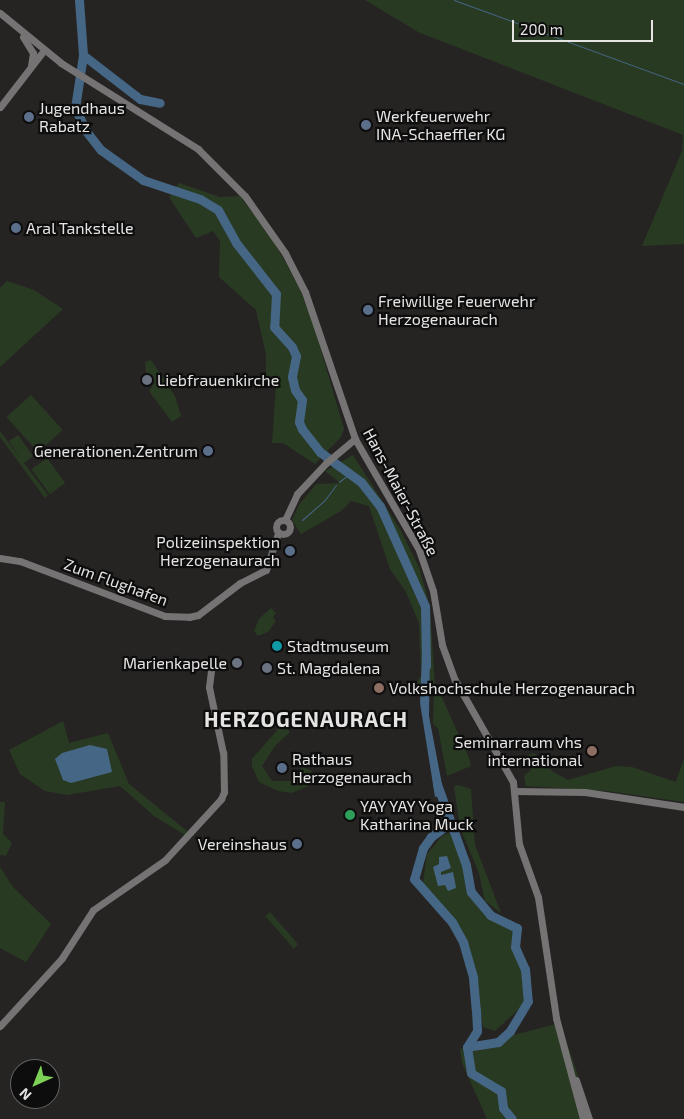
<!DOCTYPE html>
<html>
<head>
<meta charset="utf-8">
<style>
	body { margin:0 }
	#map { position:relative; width:684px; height:1119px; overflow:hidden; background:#262422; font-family:"Exo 2",sans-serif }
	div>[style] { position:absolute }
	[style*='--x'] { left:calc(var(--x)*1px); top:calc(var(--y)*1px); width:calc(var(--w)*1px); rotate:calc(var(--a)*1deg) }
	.green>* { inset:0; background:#293a23; transform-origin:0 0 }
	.water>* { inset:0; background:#456685 }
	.stream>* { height:1px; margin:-0.5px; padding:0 0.5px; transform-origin:0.5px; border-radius:0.5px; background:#456685 }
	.river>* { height:9px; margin:-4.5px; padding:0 4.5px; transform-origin:4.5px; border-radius:4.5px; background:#456685 }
	.secondary>* { height:7px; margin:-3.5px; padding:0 3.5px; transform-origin:3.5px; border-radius:3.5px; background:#757373 }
	.secondary>.ring { margin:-3.5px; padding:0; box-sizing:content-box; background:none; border:7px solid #757373; border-radius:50% }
	.dots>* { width:14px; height:14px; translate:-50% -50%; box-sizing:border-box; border:2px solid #0e0d0d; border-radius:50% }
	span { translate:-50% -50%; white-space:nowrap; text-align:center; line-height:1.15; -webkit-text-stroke:4.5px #0e0d0d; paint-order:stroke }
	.poi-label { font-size:16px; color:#e5e4e3 }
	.left { translate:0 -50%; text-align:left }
	.right { translate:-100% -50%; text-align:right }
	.street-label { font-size:16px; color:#e5e4e3 }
	.district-label { font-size:21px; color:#e5e4e3; font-weight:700; letter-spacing:1px }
	.north { position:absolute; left:10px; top:1059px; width:50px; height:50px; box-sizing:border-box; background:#0e0d0d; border:1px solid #646363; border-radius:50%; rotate:224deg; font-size:14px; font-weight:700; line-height:20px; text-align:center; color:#e5e4e3 }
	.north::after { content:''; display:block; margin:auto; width:18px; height:22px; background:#7dd154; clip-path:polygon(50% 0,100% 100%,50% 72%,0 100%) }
	.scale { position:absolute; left:512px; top:20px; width:141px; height:22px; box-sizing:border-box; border:2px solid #e5e4e3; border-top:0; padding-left:6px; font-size:15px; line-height:18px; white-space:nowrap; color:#e5e4e3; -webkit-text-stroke:4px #0e0d0d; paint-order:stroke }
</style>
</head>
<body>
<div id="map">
	<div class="green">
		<div style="clip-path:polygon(365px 0,684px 0,684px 244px,642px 246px,682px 151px,683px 135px,418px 32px)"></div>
		<div style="clip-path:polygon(179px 183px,220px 197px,240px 196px,274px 242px,299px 287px,313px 323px,344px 429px,341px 437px,315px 464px,283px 443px,272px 443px,276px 386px,266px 386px,266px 354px,256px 310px,219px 277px,220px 241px,213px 231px,196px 238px,169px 197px)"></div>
		<div style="clip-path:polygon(7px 281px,34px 290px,63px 309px,0 367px,0 288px)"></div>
		<div style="clip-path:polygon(151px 360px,175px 396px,181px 416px,172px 422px,149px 391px,155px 382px,146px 372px,145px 362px)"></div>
		<div style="left:31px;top:395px;width:47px;height:33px;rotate:48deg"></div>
		<div style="clip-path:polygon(0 431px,20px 458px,9px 441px,18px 435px,33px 456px,24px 463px,48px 495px,45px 498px,0 437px)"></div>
		<div style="clip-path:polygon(353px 455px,400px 529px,419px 567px,430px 607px,435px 686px,416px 684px,421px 675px,419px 623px,406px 592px,390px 569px,369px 506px,351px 501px,341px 511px,301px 534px,292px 520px,299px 505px,316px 484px,340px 483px,325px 471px)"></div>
		<div style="left:47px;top:458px;width:31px;height:19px;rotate:54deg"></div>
		<div style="clip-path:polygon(271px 608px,276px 613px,273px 617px,276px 621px,268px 632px,258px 636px,254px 631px,259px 619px)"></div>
		<div style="clip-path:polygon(434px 690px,439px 691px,470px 760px,471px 766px,447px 776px,438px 728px,433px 724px)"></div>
		<div style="clip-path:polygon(63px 721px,69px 743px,108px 733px,129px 784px,187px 831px,185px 835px,154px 816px,120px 786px,67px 795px,45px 791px,20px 774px,9px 750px)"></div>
		<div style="clip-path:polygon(279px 728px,287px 728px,290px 732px,275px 746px,262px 766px,272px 781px,292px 781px,302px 767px,312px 771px,308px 786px,292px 793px,278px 791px,259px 782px,252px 766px,252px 759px)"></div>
		<div style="clip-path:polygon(534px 753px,552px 771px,568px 780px,616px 766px,632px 767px,676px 782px,684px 758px,684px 802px,607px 791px,526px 786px,524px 776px,531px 770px,525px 757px)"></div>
		<div style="clip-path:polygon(458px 785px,471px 789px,475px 845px,501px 913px,485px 901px,479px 873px,460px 828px,454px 786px)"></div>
		<div style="clip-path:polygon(0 802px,5px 802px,3px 834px,12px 843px,6px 856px,0 855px)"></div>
		<div style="clip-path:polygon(453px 831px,466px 865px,471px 892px,490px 915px,517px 928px,515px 946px,525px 969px,528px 1001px,495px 1031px,483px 1027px,481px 1013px,476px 1010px,473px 978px,463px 942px,452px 922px,422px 890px,427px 854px,442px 836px)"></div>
		<div style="clip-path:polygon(0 867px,13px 887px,51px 924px,26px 962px,0 948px)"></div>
		<div style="left:270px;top:912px;width:43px;height:6px;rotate:49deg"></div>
		<div style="clip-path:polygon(560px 1023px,593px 1119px,487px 1119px,462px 1063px,460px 1049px)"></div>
	</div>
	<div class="water">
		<div style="clip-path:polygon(422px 654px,430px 654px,429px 716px,444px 795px,435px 797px,420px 703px)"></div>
		<div style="clip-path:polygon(90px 745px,107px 749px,112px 772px,71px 783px,63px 780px,55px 759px,62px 753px)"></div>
		<div style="clip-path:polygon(447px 856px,451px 868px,441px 872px,441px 875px,453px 872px,455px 882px,456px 888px,448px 891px,445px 885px,438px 886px,433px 867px,439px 864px,439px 857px)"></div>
	</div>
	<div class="stream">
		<div style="--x:454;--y:0;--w:245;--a:20.1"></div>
		<div style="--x:339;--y:482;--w:11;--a:-38"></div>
		<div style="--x:302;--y:520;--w:29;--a:-41"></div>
		<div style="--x:324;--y:501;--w:20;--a:-53"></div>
	</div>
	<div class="river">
		<div style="--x:79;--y:0;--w:55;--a:85.8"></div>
		<div style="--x:83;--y:55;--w:54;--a:98.6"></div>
		<div style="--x:75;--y:108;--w:25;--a:64"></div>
		<div style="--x:86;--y:131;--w:24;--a:52"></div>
		<div style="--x:101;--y:150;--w:52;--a:35.5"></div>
		<div style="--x:143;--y:180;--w:60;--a:18.4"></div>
		<div style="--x:200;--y:199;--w:21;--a:31"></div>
		<div style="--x:218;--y:210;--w:39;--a:61"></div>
		<div style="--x:237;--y:244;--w:63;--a:52"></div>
		<div style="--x:276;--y:294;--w:33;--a:93"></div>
		<div style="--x:274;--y:327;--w:27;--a:48"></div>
		<div style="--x:292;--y:347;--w:10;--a:66"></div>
		<div style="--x:296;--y:356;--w:21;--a:101"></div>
		<div style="--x:292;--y:377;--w:13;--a:77"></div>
		<div style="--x:295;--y:390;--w:12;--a:55"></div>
		<div style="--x:302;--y:400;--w:22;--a:98"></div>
		<div style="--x:299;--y:422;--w:8;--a:67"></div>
		<div style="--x:302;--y:429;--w:29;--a:52"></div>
		<div style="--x:320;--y:452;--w:51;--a:36.2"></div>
		<div style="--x:361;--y:482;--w:31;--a:52"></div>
		<div style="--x:380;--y:506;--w:110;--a:65.8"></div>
		<div style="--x:425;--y:606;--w:60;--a:89"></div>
		<div style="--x:83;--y:55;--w:72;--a:37.7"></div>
		<div style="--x:140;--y:99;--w:20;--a:11"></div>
		<div style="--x:437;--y:784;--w:86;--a:70.3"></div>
		<div style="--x:466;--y:865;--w:27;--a:80"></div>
		<div style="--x:471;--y:892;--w:30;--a:50"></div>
		<div style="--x:490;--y:915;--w:30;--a:26"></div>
		<div style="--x:517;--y:928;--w:19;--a:96"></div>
		<div style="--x:515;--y:947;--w:24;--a:66"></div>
		<div style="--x:525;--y:969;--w:32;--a:85"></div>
		<div style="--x:528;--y:1001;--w:35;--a:121"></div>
		<div style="--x:510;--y:1031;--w:16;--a:137"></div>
		<div style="--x:498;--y:1042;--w:31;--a:171"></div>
		<div style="--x:467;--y:1047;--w:26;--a:81"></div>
		<div style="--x:471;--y:1073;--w:35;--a:31"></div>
		<div style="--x:501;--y:1091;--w:17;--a:83"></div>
		<div style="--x:503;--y:1108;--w:14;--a:51"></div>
		<div style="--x:450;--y:823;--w:24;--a:144"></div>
		<div style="--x:431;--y:837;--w:14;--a:126"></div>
		<div style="--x:423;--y:848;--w:32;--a:106"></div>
		<div style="--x:414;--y:879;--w:57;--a:48.5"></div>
		<div style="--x:452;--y:922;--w:23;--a:61"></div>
		<div style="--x:463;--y:942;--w:37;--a:74"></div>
		<div style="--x:473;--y:978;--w:32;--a:85"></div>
		<div style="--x:476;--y:1010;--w:21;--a:87"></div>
		<div style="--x:477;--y:1031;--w:19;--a:122"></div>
	</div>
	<div class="secondary">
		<div style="--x:0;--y:13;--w:79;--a:39.3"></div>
		<div style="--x:61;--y:63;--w:162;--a:32.1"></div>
		<div style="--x:198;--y:149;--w:66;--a:45"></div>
		<div style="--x:245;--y:196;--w:70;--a:54.9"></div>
		<div style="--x:285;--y:253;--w:44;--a:62.9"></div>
		<div style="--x:305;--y:292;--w:155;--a:71.2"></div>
		<div style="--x:355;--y:439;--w:128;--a:60"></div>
		<div style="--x:419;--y:550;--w:43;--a:71.1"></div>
		<div style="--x:433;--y:591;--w:55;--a:80.5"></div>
		<div style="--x:442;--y:645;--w:37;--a:70"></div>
		<div style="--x:455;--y:680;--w:117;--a:60.4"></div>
		<div style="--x:513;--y:782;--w:62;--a:84.5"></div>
		<div style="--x:519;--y:844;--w:56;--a:70.3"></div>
		<div style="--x:538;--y:897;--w:122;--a:81.5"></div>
		<div style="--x:556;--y:1018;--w:105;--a:75"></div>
		<div style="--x:23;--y:37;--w:19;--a:58"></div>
		<div style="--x:33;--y:53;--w:13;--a:99"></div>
		<div style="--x:0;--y:107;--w:72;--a:-52.3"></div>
		<div class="ring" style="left:276px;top:520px;width:7px;height:7px"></div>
		<div style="--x:285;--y:520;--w:29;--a:-65"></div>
		<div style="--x:297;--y:494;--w:42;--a:-46.9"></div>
		<div style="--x:326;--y:463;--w:38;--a:-40"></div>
		<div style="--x:0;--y:558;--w:20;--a:9"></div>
		<div style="--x:20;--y:561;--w:155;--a:20.8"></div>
		<div style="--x:165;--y:616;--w:24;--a:2"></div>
		<div style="--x:189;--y:617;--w:9;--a:-13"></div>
		<div style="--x:198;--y:615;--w:53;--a:-37.3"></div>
		<div style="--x:240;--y:583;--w:29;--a:-27"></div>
		<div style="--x:266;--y:570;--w:40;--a:-72"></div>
		<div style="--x:515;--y:791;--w:70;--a:0.8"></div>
		<div style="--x:585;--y:792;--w:100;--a:8.6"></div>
		<div style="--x:0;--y:1026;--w:92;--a:-47.6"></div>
		<div style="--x:62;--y:958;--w:57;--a:-57.1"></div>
		<div style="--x:93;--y:910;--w:88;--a:-34.8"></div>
		<div style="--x:165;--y:860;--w:83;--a:-47.4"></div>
		<div style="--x:221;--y:799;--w:8;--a:-67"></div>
		<div style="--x:224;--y:792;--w:39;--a:-91"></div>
		<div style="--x:223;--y:753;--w:67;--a:-102"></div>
		<div style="--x:209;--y:687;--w:16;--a:-83"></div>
		<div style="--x:576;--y:1080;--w:41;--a:71.6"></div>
	</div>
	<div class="dots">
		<div style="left:29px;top:117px;background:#5c6f8a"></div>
		<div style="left:366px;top:125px;background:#5c6f8a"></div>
		<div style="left:16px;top:228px;background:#5c6f8a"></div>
		<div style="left:368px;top:310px;background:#5c6f8a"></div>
		<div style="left:147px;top:380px;background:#6b7280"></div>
		<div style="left:208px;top:451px;background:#5c6f8a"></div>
		<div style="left:290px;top:551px;background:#5c6f8a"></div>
		<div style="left:277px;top:646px;background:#0f9aa8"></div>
		<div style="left:237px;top:663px;background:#6b7280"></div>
		<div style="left:267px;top:668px;background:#6b7280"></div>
		<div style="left:379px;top:688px;background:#8d6e63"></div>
		<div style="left:592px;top:751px;background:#8d6e63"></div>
		<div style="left:282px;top:768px;background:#5c6f8a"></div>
		<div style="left:350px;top:815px;background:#2e9e5b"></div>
		<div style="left:297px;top:844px;background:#5c6f8a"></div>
	</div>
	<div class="poi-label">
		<span class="left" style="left:39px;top:117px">Jugendhaus<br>Rabatz</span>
		<span class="left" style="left:376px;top:125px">Werkfeuerwehr<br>INA-Schaeffler KG</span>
		<span class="left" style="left:26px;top:228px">Aral Tankstelle</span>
		<span class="left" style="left:378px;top:310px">Freiwillige Feuerwehr<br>Herzogenaurach</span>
		<span class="left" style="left:157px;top:380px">Liebfrauenkirche</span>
		<span class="right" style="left:198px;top:451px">Generationen.Zentrum</span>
		<span class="right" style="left:280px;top:551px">Polizeiinspektion<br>Herzogenaurach</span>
		<span class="left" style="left:287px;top:646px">Stadtmuseum</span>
		<span class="right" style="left:227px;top:663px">Marienkapelle</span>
		<span class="left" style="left:277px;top:668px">St. Magdalena</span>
		<span class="left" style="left:389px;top:688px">Volkshochschule Herzogenaurach</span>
		<span class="right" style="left:582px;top:751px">Seminarraum vhs<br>international</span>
		<span class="left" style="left:292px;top:768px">Rathaus<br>Herzogenaurach</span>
		<span class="left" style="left:360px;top:815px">YAY YAY Yoga<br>Katharina Muck</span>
		<span class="right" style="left:287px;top:844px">Vereinshaus</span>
	</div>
	<div class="street-label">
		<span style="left:401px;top:492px;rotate:62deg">Hans-Maier-Straße</span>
		<span style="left:116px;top:582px;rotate:20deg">Zum Flughafen</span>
	</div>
	<div class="district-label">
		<span style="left:306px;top:719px">HERZOGENAURACH</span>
	</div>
	<div class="north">N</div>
	<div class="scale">200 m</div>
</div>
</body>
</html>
